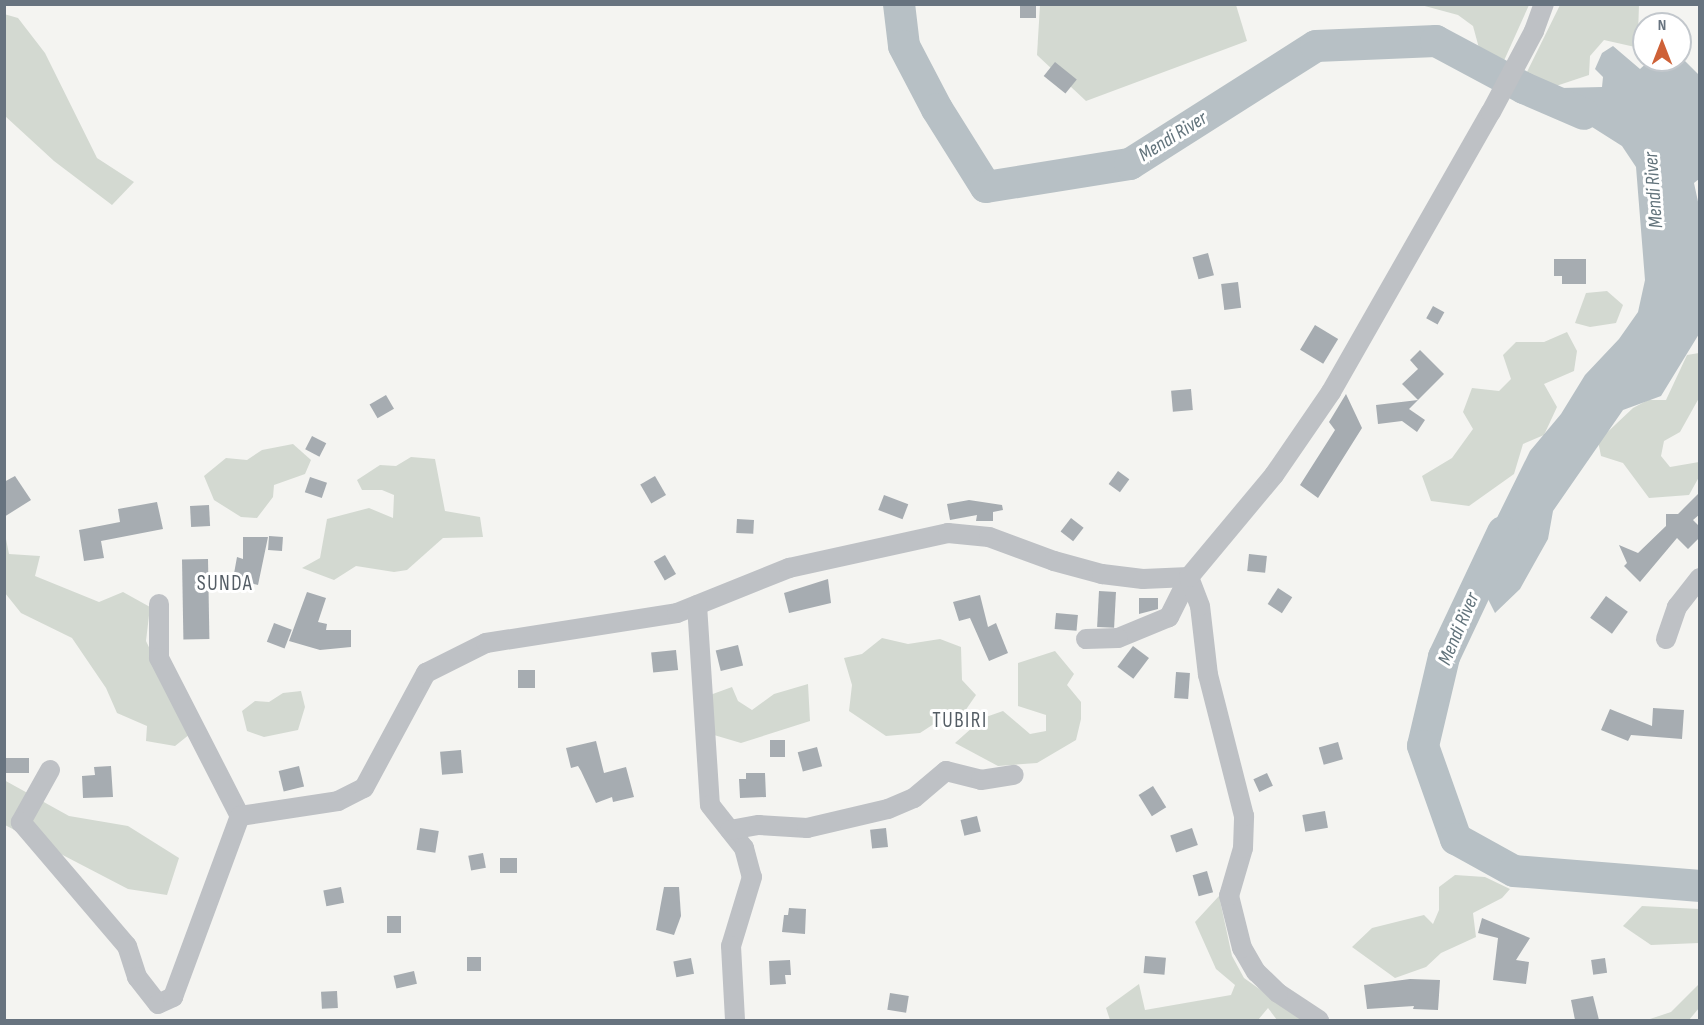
<!DOCTYPE html>
<html>
<head>
<meta charset="utf-8">
<style>
	body { margin:0 }
	#map { position:relative; width:1704px; height:1025px; overflow:hidden; background:#f4f4f1; font-family:"Sofia Sans Condensed",sans-serif }
	div>[style] { position:absolute }
	[style*='--x'] { left:calc(var(--x)*1px); top:calc(var(--y)*1px); width:calc(var(--w)*1px); rotate:calc(var(--a)*1deg) }
	.green>* { inset:0; background:#d3d9d1 }
	.water>* { inset:0; background:#b7c0c5 }
	.river>* { height:32px; margin:-16px; padding:0 16px; transform-origin:16px; border-radius:16px; background:#b7c0c5 }
	.building>* { inset:0; background:#a6acb1; transform-origin:0 0 }
	.street>* { height:20px; margin:-10px; padding:0 10px; transform-origin:10px; border-radius:10px; background:#bec1c5 }
	span { translate:-50% -50%; white-space:nowrap; text-align:center; line-height:1.15; -webkit-text-stroke:6px #fff; paint-order:stroke }
	.water-label { font-size:20px; color:#63747c; font-style:italic }
	.quarter-label { font-size:21px; color:#545d65; letter-spacing:1.5px }
	.frame { position:absolute; inset:0; border:6px solid #67737f; pointer-events:none }
	.north { position:absolute; left:1632px; top:12px; width:60px; height:60px; box-sizing:border-box; background:#fff; border:2px solid #c2c7cc; border-radius:50%; rotate:0deg; font-size:16px; font-weight:700; line-height:24px; text-align:center; color:#67737f }
	.north::after { content:''; display:block; margin:auto; width:21px; height:27px; background:#ce6137; clip-path:polygon(50% 0,100% 100%,50% 72%,0 100%) }
</style>
</head>
<body>
<div id="map">
	<div class="green">
		<div style="clip-path:polygon(1040px 5px,1236px 5px,1247px 41px,1086px 101px,1037px 55px)"></div>
		<div style="clip-path:polygon(1421px 5px,1529px 5px,1502px 65px,1486px 74px,1473px 26px,1458px 15px)"></div>
		<div style="clip-path:polygon(1560px 5px,1639px 5px,1638px 34px,1635px 47px,1604px 40px,1590px 56px,1589px 75px,1544px 90px,1522px 82px)"></div>
		<div style="clip-path:polygon(4px 14px,18px 18px,45px 53px,97px 158px,134px 182px,112px 205px,54px 161px,5px 116px)"></div>
		<div style="clip-path:polygon(1607px 291px,1623px 305px,1616px 323px,1590px 327px,1575px 323px,1586px 293px)"></div>
		<div style="clip-path:polygon(1567px 332px,1577px 351px,1574px 371px,1544px 384px,1557px 407px,1544px 435px,1523px 444px,1514px 474px,1469px 506px,1431px 501px,1422px 476px,1452px 458px,1473px 429px,1463px 412px,1472px 388px,1499px 391px,1511px 379px,1503px 355px,1516px 342px,1544px 342px)"></div>
		<div style="clip-path:polygon(1699px 353px,1699px 398px,1680px 432px,1664px 441px,1661px 456px,1670px 467px,1699px 462px,1699px 477px,1689px 495px,1649px 498px,1623px 463px,1601px 456px,1598px 441px,1633px 408px,1648px 400px,1666px 400px,1687px 355px)"></div>
		<div style="clip-path:polygon(293px 444px,311px 460px,305px 474px,274px 485px,273px 497px,257px 518px,241px 517px,214px 500px,204px 476px,226px 458px,247px 460px,262px 450px)"></div>
		<div style="clip-path:polygon(411px 457px,435px 459px,445px 511px,480px 517px,483px 537px,443px 538px,407px 570px,394px 572px,356px 566px,334px 580px,302px 568px,320px 558px,327px 519px,369px 508px,393px 518px,394px 495px,382px 490px,362px 490px,357px 480px,380px 465px,396px 466px)"></div>
		<div style="clip-path:polygon(4px 529px,9px 554px,40px 556px,35px 576px,99px 602px,123px 592px,150px 607px,146px 641px,190px 734px,175px 746px,146px 741px,147px 726px,117px 713px,106px 688px,72px 638px,21px 613px,5px 593px)"></div>
		<div style="clip-path:polygon(882px 638px,908px 644px,940px 639px,961px 647px,962px 680px,976px 695px,954px 727px,943px 718px,920px 733px,886px 736px,849px 711px,852px 685px,844px 658px,862px 654px)"></div>
		<div style="clip-path:polygon(1055px 651px,1074px 674px,1067px 685px,1081px 702px,1081px 719px,1076px 740px,1037px 763px,998px 766px,955px 743px,983px 718px,1003px 711px,1030px 734px,1046px 731px,1046px 715px,1018px 706px,1018px 663px)"></div>
		<div style="clip-path:polygon(808px 684px,810px 721px,741px 743px,714px 735px,710px 695px,732px 687px,738px 701px,752px 710px,774px 694px)"></div>
		<div style="clip-path:polygon(301px 691px,305px 707px,298px 730px,264px 737px,247px 731px,242px 711px,255px 701px,269px 702px,283px 693px)"></div>
		<div style="clip-path:polygon(4px 780px,69px 816px,128px 826px,179px 858px,167px 895px,128px 889px,5px 825px)"></div>
		<div style="clip-path:polygon(1455px 875px,1485px 877px,1510px 889px,1502px 898px,1473px 913px,1476px 937px,1441px 953px,1426px 967px,1395px 978px,1352px 947px,1372px 928px,1424px 915px,1433px 924px,1439px 910px,1439px 887px)"></div>
		<div style="clip-path:polygon(1219px 896px,1232px 956px,1244px 978px,1303px 1020px,1277px 1020px,1268px 1008px,1258px 1020px,1110px 1020px,1106px 1008px,1139px 984px,1145px 1010px,1231px 995px,1235px 985px,1216px 969px,1195px 922px)"></div>
		<div style="clip-path:polygon(1642px 906px,1699px 909px,1699px 943px,1651px 945px,1623px 926px)"></div>
		<div style="clip-path:polygon(1699px 984px,1699px 1008px,1689px 1020px,1647px 1020px,1671px 1012px)"></div>
	</div>
	<div class="water">
		<div style="clip-path:polygon(1613px 46px,1640px 69px,1650px 60px,1680px 60px,1680px 56px,1699px 75px,1699px 179px,1694px 183px,1700px 211px,1699px 334px,1661px 396px,1623px 410px,1553px 511px,1548px 539px,1520px 589px,1495px 613px,1486px 595px,1484px 544px,1530px 451px,1561px 414px,1585px 375px,1619px 339px,1638px 312px,1645px 280px,1636px 167px,1622px 146px,1581px 120px,1531px 105px,1561px 88px,1602px 87px,1603px 77px,1595px 69px,1602px 53px)"></div>
	</div>
	<div class="river">
		<div style="--x:899;--y:4;--w:42;--a:83.2"></div>
		<div style="--x:904;--y:46;--w:71;--a:62.4"></div>
		<div style="--x:937;--y:109;--w:92;--a:57.9"></div>
		<div style="--x:986;--y:187;--w:146;--a:-9.1"></div>
		<div style="--x:1130;--y:164;--w:220;--a:-32.4"></div>
		<div style="--x:1316;--y:46;--w:120;--a:-2.4"></div>
		<div style="--x:1436;--y:41;--w:100;--a:28.1"></div>
		<div style="--x:1524;--y:88;--w:65;--a:23.4"></div>
		<div style="--x:1503;--y:532;--w:138;--a:115.3"></div>
		<div style="--x:1444;--y:657;--w:91;--a:103.3"></div>
		<div style="--x:1423;--y:746;--w:99;--a:70.5"></div>
		<div style="--x:1456;--y:839;--w:66;--a:28.9"></div>
		<div style="--x:1514;--y:871;--w:187;--a:4.6"></div>
	</div>
	<div class="building">
		<div style="left:1020px;top:4px;width:16px;height:14px"></div>
		<div style="left:1055px;top:62px;width:28px;height:18px;rotate:39deg"></div>
		<div style="left:1208px;top:253px;width:23px;height:16px;rotate:75deg"></div>
		<div style="clip-path:polygon(1554px 259px,1586px 259px,1586px 284px,1562px 284px,1562px 276px,1554px 276px)"></div>
		<div style="left:1238px;top:282px;width:26px;height:17px;rotate:83deg"></div>
		<div style="left:1433px;top:306px;width:13px;height:14px;rotate:29deg"></div>
		<div style="left:1315px;top:325px;width:27px;height:29px;rotate:31deg"></div>
		<div style="clip-path:polygon(1420px 350px,1444px 374px,1418px 400px,1402px 384px,1418px 369px,1410px 360px)"></div>
		<div style="left:1191px;top:389px;width:21px;height:20px;rotate:85deg"></div>
		<div style="clip-path:polygon(1346px 394px,1362px 428px,1318px 498px,1300px 485px,1335px 430px,1329px 422px)"></div>
		<div style="left:386px;top:395px;width:16px;height:19px;rotate:60deg"></div>
		<div style="clip-path:polygon(1418px 400px,1409px 409px,1425px 420px,1417px 432px,1402px 421px,1378px 424px,1376px 405px)"></div>
		<div style="left:312px;top:436px;width:16px;height:15px;rotate:27deg"></div>
		<div style="left:1118px;top:471px;width:14px;height:16px;rotate:36deg"></div>
		<div style="clip-path:polygon(15px 476px,31px 500px,4px 517px,4px 482px)"></div>
		<div style="left:655px;top:476px;width:22px;height:17px;rotate:60deg"></div>
		<div style="left:310px;top:477px;width:18px;height:16px;rotate:19deg"></div>
		<div style="clip-path:polygon(1700px 492px,1700px 514px,1693px 520px,1700px 527px,1700px 537px,1688px 549px,1677px 538px,1640px 582px,1624px 566px,1627px 563px,1619px 545px,1638px 553px,1666px 526px,1666px 514px,1678px 514px)"></div>
		<div style="left:884px;top:495px;width:26px;height:16px;rotate:21deg"></div>
		<div style="clip-path:polygon(969px 500px,1002px 505px,1003px 510px,993px 512px,993px 521px,976px 521px,977px 515px,950px 520px,947px 504px)"></div>
		<div style="clip-path:polygon(157px 502px,163px 529px,101px 541px,104px 558px,84px 561px,79px 530px,120px 522px,118px 509px)"></div>
		<div style="left:209px;top:505px;width:21px;height:19px;rotate:87deg"></div>
		<div style="left:1071px;top:518px;width:16px;height:17px;rotate:38deg"></div>
		<div style="left:737px;top:519px;width:17px;height:14px;rotate:3deg"></div>
		<div style="left:269px;top:536px;width:14px;height:14px;rotate:4deg"></div>
		<div style="clip-path:polygon(243px 537px,268px 537px,258px 585px,233px 579px,237px 557px,243px 559px)"></div>
		<div style="left:1249px;top:554px;width:18px;height:17px;rotate:6deg"></div>
		<div style="left:665px;top:555px;width:22px;height:13px;rotate:60deg"></div>
		<div style="left:208px;top:559px;width:80px;height:26px;rotate:89deg"></div>
		<div style="clip-path:polygon(828px 579px,831px 603px,789px 613px,784px 593px)"></div>
		<div style="left:1278px;top:588px;width:17px;height:19px;rotate:33deg"></div>
		<div style="left:1099px;top:591px;width:17px;height:36px;rotate:3deg"></div>
		<div style="clip-path:polygon(307px 592px,326px 598px,318px 622px,327px 624px,326px 630px,351px 630px,351px 647px,320px 650px,289px 641px)"></div>
		<div style="clip-path:polygon(980px 595px,988px 627px,996px 623px,1008px 653px,989px 661px,970px 618px,959px 621px,953px 602px)"></div>
		<div style="left:1606px;top:596px;width:27px;height:27px;rotate:36deg"></div>
		<div style="clip-path:polygon(1139px 598px,1158px 598px,1158px 609px,1139px 614px)"></div>
		<div style="left:1056px;top:613px;width:22px;height:16px;rotate:5deg"></div>
		<div style="left:274px;top:623px;width:19px;height:20px;rotate:21deg"></div>
		<div style="left:738px;top:645px;width:21px;height:23px;rotate:76deg"></div>
		<div style="left:1133px;top:646px;width:20px;height:26px;rotate:37deg"></div>
		<div style="left:676px;top:650px;width:20px;height:25px;rotate:84deg"></div>
		<div style="left:518px;top:670px;width:17px;height:18px"></div>
		<div style="left:1176px;top:672px;width:14px;height:26px;rotate:4deg"></div>
		<div style="clip-path:polygon(1653px 708px,1684px 710px,1682px 739px,1631px 735px,1628px 741px,1601px 730px,1610px 709px,1652px 726px)"></div>
		<div style="left:770px;top:740px;width:15px;height:17px"></div>
		<div style="clip-path:polygon(596px 741px,604px 773px,626px 767px,634px 797px,613px 802px,612px 797px,596px 803px,581px 771px,578px 766px,571px 768px,566px 748px)"></div>
		<div style="left:1338px;top:742px;width:18px;height:20px;rotate:74deg"></div>
		<div style="left:817px;top:747px;width:20px;height:20px;rotate:75deg"></div>
		<div style="left:461px;top:750px;width:23px;height:21px;rotate:85deg"></div>
		<div style="left:6px;top:758px;width:23px;height:15px"></div>
		<div style="clip-path:polygon(111px 766px,113px 797px,83px 798px,82px 776px,95px 775px,94px 767px)"></div>
		<div style="left:299px;top:766px;width:21px;height:21px;rotate:76deg"></div>
		<div style="clip-path:polygon(746px 773px,765px 773px,766px 797px,740px 798px,739px 779px,746px 779px)"></div>
		<div style="left:1267px;top:773px;width:14px;height:15px;rotate:65deg"></div>
		<div style="left:1153px;top:786px;width:25px;height:17px;rotate:58deg"></div>
		<div style="left:1325px;top:811px;width:17px;height:23px;rotate:80deg"></div>
		<div style="left:977px;top:816px;width:16px;height:17px;rotate:76deg"></div>
		<div style="left:420px;top:828px;width:19px;height:22px;rotate:9deg"></div>
		<div style="left:886px;top:828px;width:19px;height:16px;rotate:84deg"></div>
		<div style="left:1192px;top:828px;width:18px;height:23px;rotate:71deg"></div>
		<div style="left:483px;top:853px;width:15px;height:15px;rotate:79deg"></div>
		<div style="left:500px;top:858px;width:17px;height:15px"></div>
		<div style="left:1207px;top:871px;width:22px;height:15px;rotate:74deg"></div>
		<div style="left:341px;top:887px;width:16px;height:18px;rotate:79deg"></div>
		<div style="clip-path:polygon(664px 887px,679px 887px,681px 916px,674px 935px,656px 930px)"></div>
		<div style="clip-path:polygon(789px 908px,806px 909px,805px 934px,782px 932px,784px 915px,788px 915px)"></div>
		<div style="left:387px;top:916px;width:14px;height:17px"></div>
		<div style="clip-path:polygon(1482px 918px,1530px 938px,1516px 960px,1529px 962px,1526px 984px,1493px 980px,1498px 938px,1478px 933px)"></div>
		<div style="left:1145px;top:956px;width:21px;height:17px;rotate:5deg"></div>
		<div style="left:467px;top:957px;width:14px;height:14px"></div>
		<div style="left:691px;top:958px;width:16px;height:18px;rotate:79deg"></div>
		<div style="left:1605px;top:958px;width:15px;height:14px;rotate:82deg"></div>
		<div style="clip-path:polygon(790px 960px,791px 975px,785px 975px,786px 984px,770px 985px,769px 961px)"></div>
		<div style="left:414px;top:971px;width:13px;height:21px;rotate:77deg"></div>
		<div style="clip-path:polygon(1410px 979px,1440px 980px,1438px 1010px,1413px 1009px,1414px 1006px,1367px 1009px,1364px 985px)"></div>
		<div style="left:337px;top:991px;width:17px;height:16px;rotate:87deg"></div>
		<div style="left:890px;top:993px;width:19px;height:17px;rotate:9deg"></div>
		<div style="clip-path:polygon(1593px 996px,1599px 1020px,1575px 1020px,1571px 1000px)"></div>
	</div>
	<div class="street">
		<div style="--x:159;--y:604;--w:54;--a:90"></div>
		<div style="--x:159;--y:658;--w:178;--a:62.9"></div>
		<div style="--x:240;--y:816;--w:99;--a:-8.7"></div>
		<div style="--x:338;--y:801;--w:29;--a:-27"></div>
		<div style="--x:364;--y:788;--w:131;--a:-61.7"></div>
		<div style="--x:426;--y:673;--w:67;--a:-26.6"></div>
		<div style="--x:486;--y:643;--w:193;--a:-8.9"></div>
		<div style="--x:677;--y:613;--w:121;--a:-21.9"></div>
		<div style="--x:789;--y:568;--w:163;--a:-12.4"></div>
		<div style="--x:948;--y:533;--w:41;--a:5.6"></div>
		<div style="--x:989;--y:537;--w:69;--a:20.3"></div>
		<div style="--x:1054;--y:561;--w:50;--a:15.2"></div>
		<div style="--x:1102;--y:574;--w:41;--a:7"></div>
		<div style="--x:1143;--y:579;--w:46;--a:-2.5"></div>
		<div style="--x:1189;--y:577;--w:45;--a:116.6"></div>
		<div style="--x:1169;--y:617;--w:55;--a:157.6"></div>
		<div style="--x:1118;--y:638;--w:32;--a:178"></div>
		<div style="--x:697;--y:605;--w:200;--a:86.3"></div>
		<div style="--x:710;--y:805;--w:55;--a:51.7"></div>
		<div style="--x:744;--y:848;--w:30;--a:75"></div>
		<div style="--x:752;--y:877;--w:72;--a:106.9"></div>
		<div style="--x:731;--y:946;--w:74;--a:86.9"></div>
		<div style="--x:1666;--y:639;--w:34;--a:-71"></div>
		<div style="--x:1677;--y:607;--w:37;--a:-52"></div>
		<div style="--x:50;--y:770;--w:60;--a:119.1"></div>
		<div style="--x:21;--y:822;--w:163;--a:49.5"></div>
		<div style="--x:127;--y:946;--w:33;--a:72"></div>
		<div style="--x:137;--y:977;--w:34;--a:52"></div>
		<div style="--x:158;--y:1004;--w:17;--a:-25"></div>
		<div style="--x:173;--y:997;--w:193;--a:-69.7"></div>
		<div style="--x:730;--y:830;--w:29;--a:-10"></div>
		<div style="--x:759;--y:825;--w:48;--a:3.6"></div>
		<div style="--x:807;--y:828;--w:83;--a:-13.2"></div>
		<div style="--x:888;--y:809;--w:28;--a:-23"></div>
		<div style="--x:914;--y:798;--w:42;--a:-40.2"></div>
		<div style="--x:946;--y:771;--w:36;--a:14"></div>
		<div style="--x:981;--y:780;--w:33;--a:-9"></div>
		<div style="--x:1319;--y:1020;--w:49;--a:-146.6"></div>
		<div style="--x:1278;--y:993;--w:30;--a:-136"></div>
		<div style="--x:1256;--y:972;--w:28;--a:-120"></div>
		<div style="--x:1242;--y:948;--w:54;--a:-104"></div>
		<div style="--x:1229;--y:896;--w:50;--a:-73.7"></div>
		<div style="--x:1243;--y:848;--w:32;--a:-88"></div>
		<div style="--x:1244;--y:816;--w:146;--a:-104.3"></div>
		<div style="--x:1208;--y:675;--w:69;--a:-96.6"></div>
		<div style="--x:1200;--y:606;--w:31;--a:-111"></div>
		<div style="--x:1189;--y:577;--w:133;--a:-50.2"></div>
		<div style="--x:1274;--y:475;--w:101;--a:-55.5"></div>
		<div style="--x:1331;--y:392;--w:322;--a:-60.3"></div>
		<div style="--x:1491;--y:112;--w:92;--a:-62"></div>
		<div style="--x:1534;--y:31;--w:29;--a:-70"></div>
	</div>
	<div class="water-label">
		<span style="left:1173px;top:137px;rotate:-32deg">Mendi River</span>
		<span style="left:1654px;top:190px;rotate:-94deg">Mendi River</span>
		<span style="left:1459px;top:629px;rotate:-67deg">Mendi River</span>
	</div>
	<div class="quarter-label">
		<span style="left:225px;top:584px">SUNDA</span>
		<span style="left:960px;top:721px">TUBIRI</span>
	</div>
	<div class="frame"></div>
	<div class="north">N</div>
</div>
</body>
</html>
